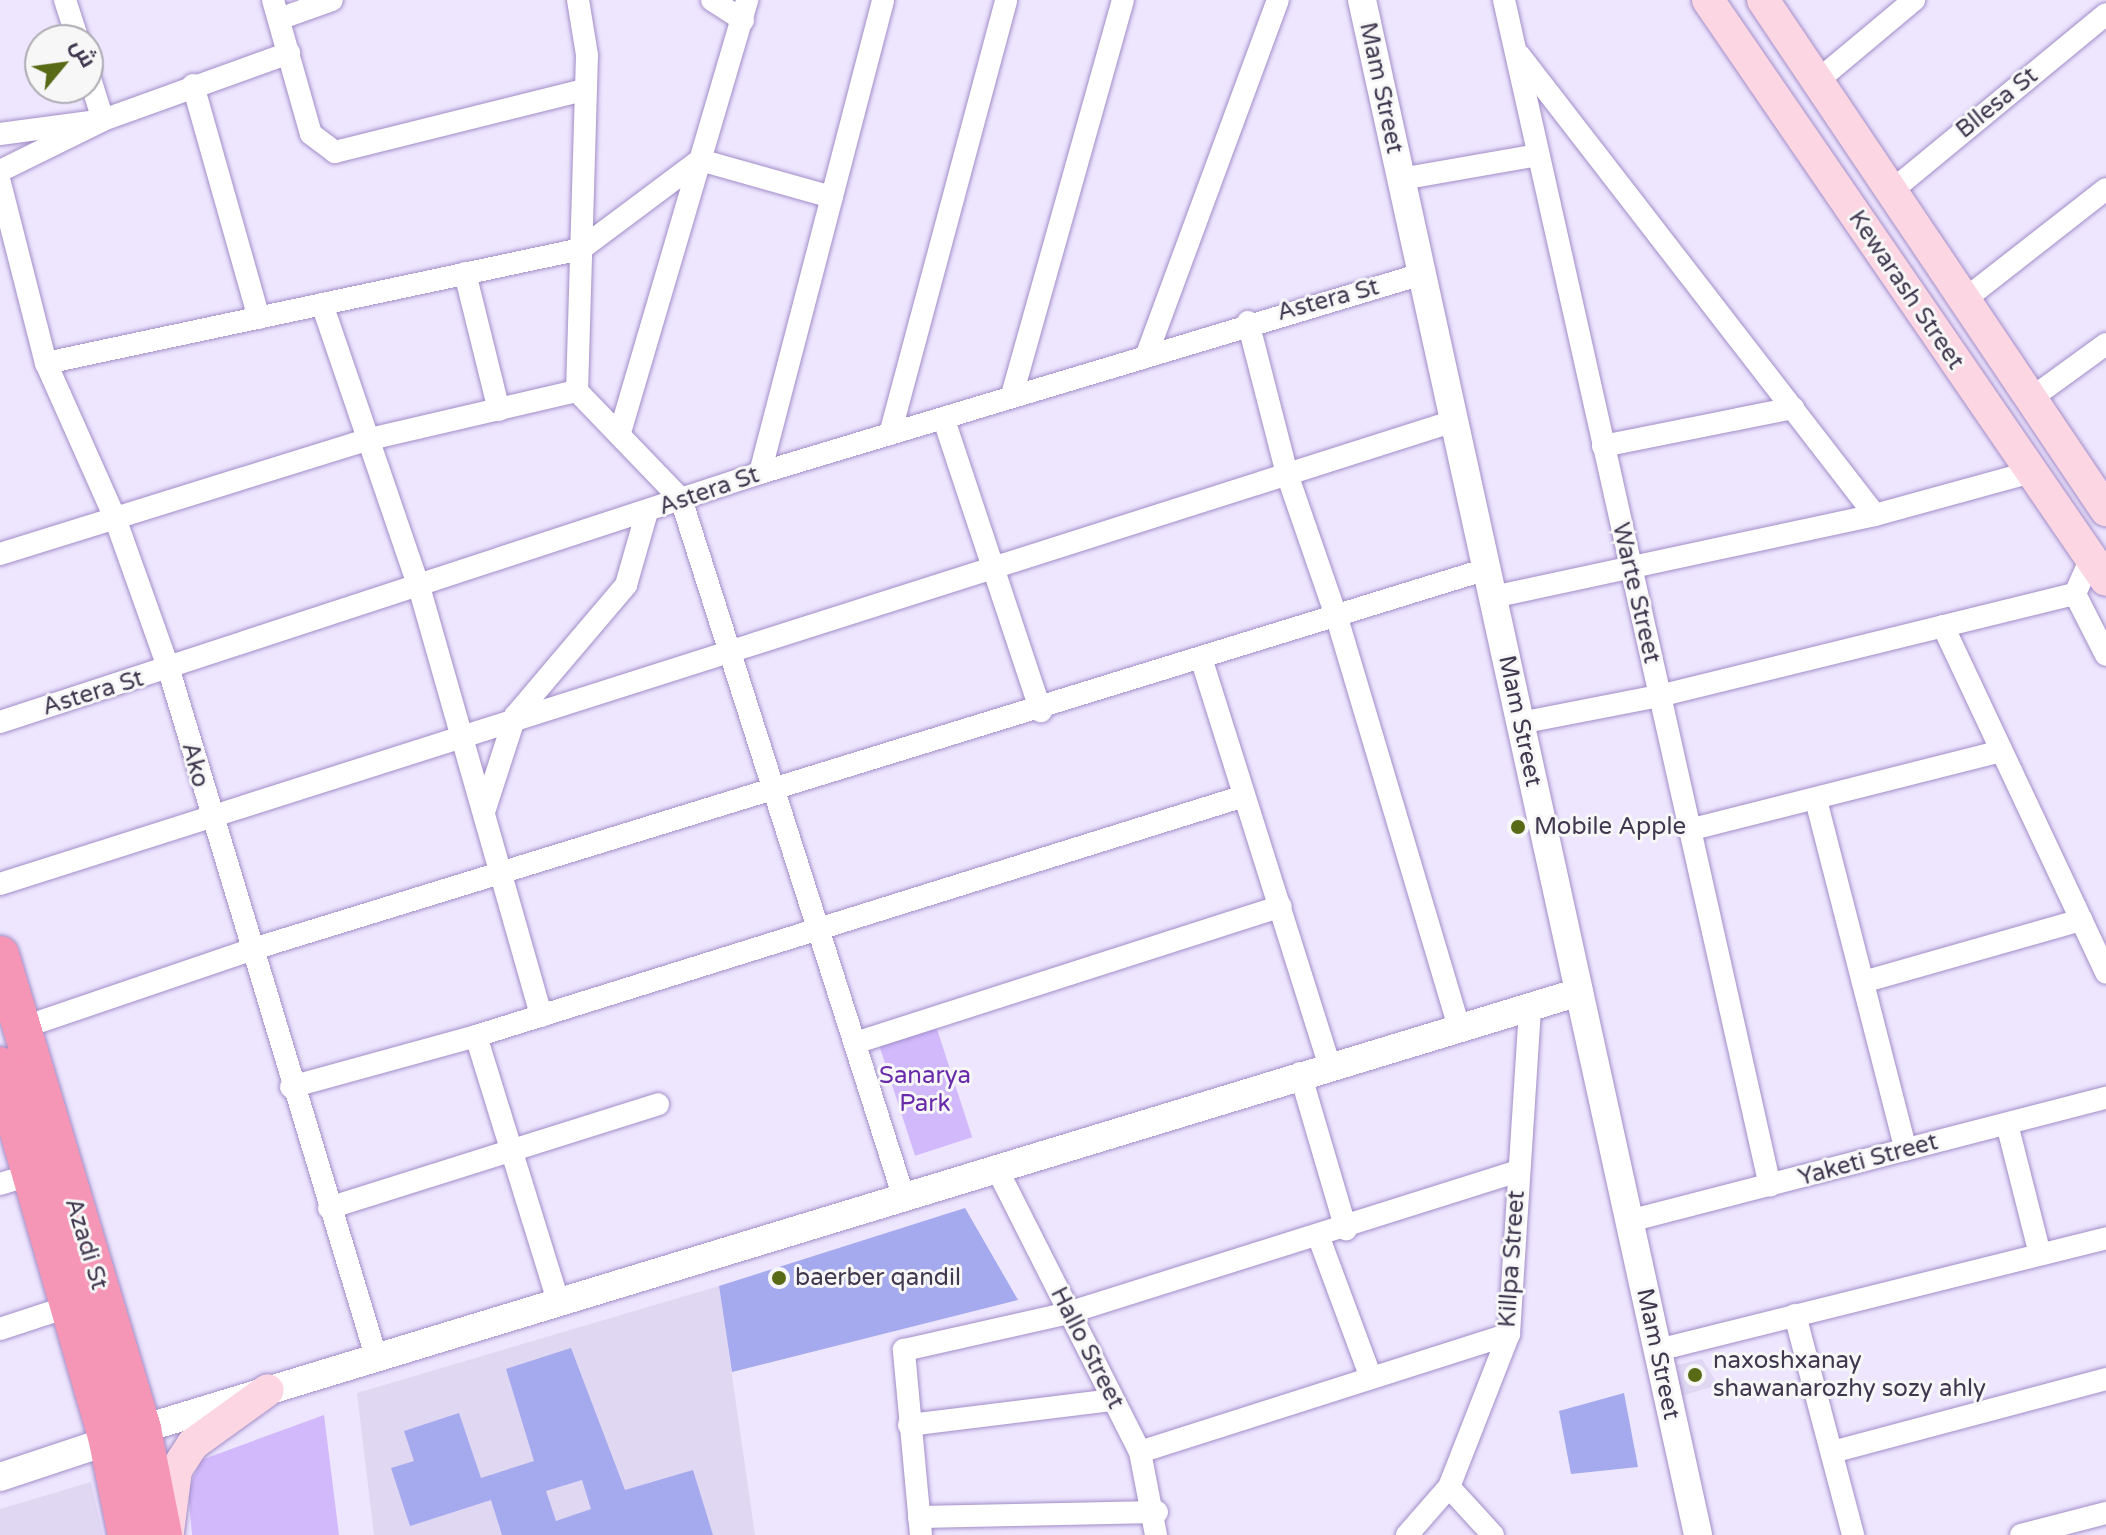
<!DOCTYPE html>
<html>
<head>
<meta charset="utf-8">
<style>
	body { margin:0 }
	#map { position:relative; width:2106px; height:1535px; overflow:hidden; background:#eee6ff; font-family:"Varela Round",Cairo,sans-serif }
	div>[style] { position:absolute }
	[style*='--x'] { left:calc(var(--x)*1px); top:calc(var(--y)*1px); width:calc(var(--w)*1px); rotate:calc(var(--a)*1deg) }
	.built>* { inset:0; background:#e0d7f3 }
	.green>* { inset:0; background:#d1b9fc; transform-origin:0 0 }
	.building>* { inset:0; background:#a5a9ed }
	.roads { filter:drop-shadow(0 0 2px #a28dc7) drop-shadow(0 0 2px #a28dc7) }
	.minor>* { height:22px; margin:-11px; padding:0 11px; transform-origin:11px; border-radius:11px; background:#fff }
	.tertiary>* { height:28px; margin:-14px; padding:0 14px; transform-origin:14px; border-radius:14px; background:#fff }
	.secondary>* { height:32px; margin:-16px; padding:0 16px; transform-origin:16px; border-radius:16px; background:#fcd7e3 }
	.trunk>* { height:38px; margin:-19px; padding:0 19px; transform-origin:19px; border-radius:19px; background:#f696b6 }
	.dots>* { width:22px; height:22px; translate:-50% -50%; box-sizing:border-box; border:4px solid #f7f7f7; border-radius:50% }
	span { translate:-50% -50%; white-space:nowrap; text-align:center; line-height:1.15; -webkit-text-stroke:6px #f7f7f7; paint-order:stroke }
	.street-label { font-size:24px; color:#413850 }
	.poi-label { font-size:24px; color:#413850 }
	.left { translate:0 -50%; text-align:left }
	.park-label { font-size:24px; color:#6829aa }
	.north { position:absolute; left:24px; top:24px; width:80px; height:80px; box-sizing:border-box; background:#f7f7f7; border:2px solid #aeabb4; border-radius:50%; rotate:61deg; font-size:22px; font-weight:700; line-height:32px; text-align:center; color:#413850 }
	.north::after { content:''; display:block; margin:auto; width:28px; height:36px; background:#596a16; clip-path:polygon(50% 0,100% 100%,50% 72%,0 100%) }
</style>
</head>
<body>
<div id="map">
	<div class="built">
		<div style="clip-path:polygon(719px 1286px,755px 1535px,374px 1535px,357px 1393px)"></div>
		<div style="clip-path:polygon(1702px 1359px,1718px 1385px,1681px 1396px,1677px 1365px)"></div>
		<div style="clip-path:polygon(91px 1482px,103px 1535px,0 1535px,0 1509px)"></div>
	</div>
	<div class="green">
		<div style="left:936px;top:1026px;width:117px;height:60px;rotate:72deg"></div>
		<div style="clip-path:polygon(324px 1415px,339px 1535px,192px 1535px,188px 1490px,201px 1460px)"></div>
	</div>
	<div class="building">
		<div style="clip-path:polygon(965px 1208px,1018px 1300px,732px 1372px,719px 1286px)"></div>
		<div style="clip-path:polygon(evenodd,571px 1348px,625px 1490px,693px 1470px,713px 1535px,502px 1535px,491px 1500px,410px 1526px,391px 1468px,414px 1461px,404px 1431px,459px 1413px,481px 1478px,534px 1461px,506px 1369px,571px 1348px,582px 1480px,591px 1509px,556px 1521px,546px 1491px,582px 1480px)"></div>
		<div style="clip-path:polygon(1624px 1393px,1638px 1467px,1571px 1474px,1559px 1411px)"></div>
	</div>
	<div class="roads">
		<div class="minor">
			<div style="--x:65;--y:0;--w:42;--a:72"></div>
			<div style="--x:273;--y:0;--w:139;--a:74.2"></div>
			<div style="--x:311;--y:134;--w:30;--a:37"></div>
			<div style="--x:335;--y:152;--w:256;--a:-14"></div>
			<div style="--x:578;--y:0;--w:56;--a:80.7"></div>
			<div style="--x:587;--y:55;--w:336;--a:91.7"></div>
			<div style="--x:577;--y:391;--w:150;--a:46.1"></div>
			<div style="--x:681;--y:499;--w:727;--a:72.31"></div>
			<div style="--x:712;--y:0;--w:37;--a:33"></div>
			<div style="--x:1504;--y:0;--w:1215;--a:77.36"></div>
			<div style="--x:279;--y:19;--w:56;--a:-19.7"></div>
			<div style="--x:1520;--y:56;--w:580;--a:52.28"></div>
			<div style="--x:1816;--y:82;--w:128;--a:-39.9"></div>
			<div style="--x:193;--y:85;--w:242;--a:74.2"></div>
			<div style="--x:0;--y:134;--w:104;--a:-7.7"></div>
			<div style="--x:103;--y:120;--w:198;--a:-19.8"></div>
			<div style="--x:0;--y:171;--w:115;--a:-26.3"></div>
			<div style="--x:103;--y:120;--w:50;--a:-107.4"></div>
			<div style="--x:1401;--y:179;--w:139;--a:-9.9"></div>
			<div style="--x:0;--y:183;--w:186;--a:75.7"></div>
			<div style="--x:46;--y:363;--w:170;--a:66"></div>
			<div style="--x:115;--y:518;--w:161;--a:70.4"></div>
			<div style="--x:169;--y:670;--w:713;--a:73.22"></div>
			<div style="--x:1889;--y:193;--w:281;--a:-39.5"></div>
			<div style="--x:465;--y:273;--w:141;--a:76.1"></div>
			<div style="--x:1964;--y:300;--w:180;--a:-38"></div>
			<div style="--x:322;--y:304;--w:302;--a:71.1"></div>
			<div style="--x:420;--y:590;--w:443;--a:74.1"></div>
			<div style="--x:1248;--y:322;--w:157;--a:75.6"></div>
			<div style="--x:1287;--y:474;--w:152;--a:70.9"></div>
			<div style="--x:1337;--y:618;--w:424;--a:73.4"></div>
			<div style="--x:1147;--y:354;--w:377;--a:-69.7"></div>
			<div style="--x:46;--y:363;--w:547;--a:-12.03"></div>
			<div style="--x:581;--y:249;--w:149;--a:-36.8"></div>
			<div style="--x:700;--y:160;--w:137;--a:15.7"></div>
			<div style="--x:1012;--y:395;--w:410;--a:-74.3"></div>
			<div style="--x:2029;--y:400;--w:95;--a:-36"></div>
			<div style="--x:944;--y:420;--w:307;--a:71.6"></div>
			<div style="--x:621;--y:429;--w:447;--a:-73.6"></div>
			<div style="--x:890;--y:434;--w:449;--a:-75"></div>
			<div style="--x:1603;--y:446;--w:194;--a:-11.3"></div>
			<div style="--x:760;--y:473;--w:489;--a:-75.4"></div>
			<div style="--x:0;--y:554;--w:387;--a:-17.3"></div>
			<div style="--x:370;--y:439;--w:212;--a:-13.1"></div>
			<div style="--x:2091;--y:558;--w:39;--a:114"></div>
			<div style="--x:2075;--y:594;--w:68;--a:63.1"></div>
			<div style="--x:1493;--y:597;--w:391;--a:-12.1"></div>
			<div style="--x:1875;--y:515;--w:162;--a:-15.4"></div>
			<div style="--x:1943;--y:626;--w:383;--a:64.8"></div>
			<div style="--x:1202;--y:661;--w:423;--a:72.5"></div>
			<div style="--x:0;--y:722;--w:800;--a:-18.14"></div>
			<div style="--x:760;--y:473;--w:691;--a:-16.73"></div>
			<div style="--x:1520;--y:723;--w:142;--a:-11"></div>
			<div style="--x:1659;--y:696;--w:428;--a:-13.8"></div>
			<div style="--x:1816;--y:800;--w:361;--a:75.6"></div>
			<div style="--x:485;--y:809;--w:98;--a:-72.1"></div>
			<div style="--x:515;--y:716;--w:172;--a:-49.7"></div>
			<div style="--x:626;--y:585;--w:76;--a:-74"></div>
			<div style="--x:1689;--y:830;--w:322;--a:-14.2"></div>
			<div style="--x:0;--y:884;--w:1526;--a:-17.66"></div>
			<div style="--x:1863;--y:982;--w:227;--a:-15.9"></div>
			<div style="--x:21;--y:1028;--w:242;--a:-18.8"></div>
			<div style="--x:250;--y:950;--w:1294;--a:-17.12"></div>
			<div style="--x:476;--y:1036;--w:277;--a:72.8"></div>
			<div style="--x:855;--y:1043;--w:447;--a:-17.8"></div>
			<div style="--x:1300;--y:1073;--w:163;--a:73.6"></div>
			<div style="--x:291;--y:1087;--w:192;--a:-15.4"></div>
			<div style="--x:476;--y:1036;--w:805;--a:-17.35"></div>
			<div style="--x:2007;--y:1124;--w:134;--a:75.8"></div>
			<div style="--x:996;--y:1167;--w:319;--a:63.2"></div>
			<div style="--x:1140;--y:1452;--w:85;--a:79.1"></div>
			<div style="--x:0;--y:1184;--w:34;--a:-17"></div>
			<div style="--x:329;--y:1208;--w:345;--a:-17.5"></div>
			<div style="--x:1629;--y:1221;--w:493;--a:-14.5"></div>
			<div style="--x:1319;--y:1238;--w:149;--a:69.6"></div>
			<div style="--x:1795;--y:1315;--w:228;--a:75.2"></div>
			<div style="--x:0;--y:1329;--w:74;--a:-18.2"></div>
			<div style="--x:1658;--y:1350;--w:462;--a:-14"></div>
			<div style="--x:909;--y:1425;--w:205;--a:-7"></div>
			<div style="--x:1140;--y:1452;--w:387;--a:-17.7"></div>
			<div style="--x:1832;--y:1452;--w:284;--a:-14.9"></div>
			<div style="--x:1449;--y:1487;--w:65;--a:47.5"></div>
			<div style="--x:919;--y:1517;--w:238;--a:-1.2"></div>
			<div style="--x:921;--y:1535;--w:186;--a:-95.3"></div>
			<div style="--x:904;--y:1350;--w:168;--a:-12.7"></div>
			<div style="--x:1068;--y:1313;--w:472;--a:-17.5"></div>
			<div style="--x:1407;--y:1535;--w:64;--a:-48.8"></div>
			<div style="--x:1449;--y:1487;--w:164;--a:-68.6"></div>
			<div style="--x:1509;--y:1334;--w:330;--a:-86.3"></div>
			<div style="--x:2021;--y:1535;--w:88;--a:-14.5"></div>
		</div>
		<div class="tertiary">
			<div style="--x:1362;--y:0;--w:1571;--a:77.65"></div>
			<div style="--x:142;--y:1429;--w:1502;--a:-16.91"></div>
			<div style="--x:0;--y:1477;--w:114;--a:-18.4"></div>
		</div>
		<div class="secondary">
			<div style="--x:1708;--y:0;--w:703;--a:55.54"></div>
			<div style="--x:1763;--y:0;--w:615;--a:56.08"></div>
			<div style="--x:168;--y:1532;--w:63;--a:-82.6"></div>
			<div style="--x:176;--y:1470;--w:31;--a:-57"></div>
			<div style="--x:193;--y:1444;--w:92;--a:-35.8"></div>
		</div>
		<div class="trunk">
			<div style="--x:0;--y:955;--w:495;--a:73.3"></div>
			<div style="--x:142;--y:1429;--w:108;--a:78.8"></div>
			<div style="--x:0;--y:1066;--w:390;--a:73.9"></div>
			<div style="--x:108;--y:1441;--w:96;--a:78.6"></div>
		</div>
	</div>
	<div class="dots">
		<div style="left:1518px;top:827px;background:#596a16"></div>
		<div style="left:779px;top:1278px;background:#596a16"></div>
		<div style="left:1695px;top:1375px;background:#596a16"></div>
	</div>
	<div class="street-label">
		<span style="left:1381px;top:88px;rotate:78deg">Mam Street</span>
		<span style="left:1997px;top:103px;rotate:-39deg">Bllesa St</span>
		<span style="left:1906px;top:290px;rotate:56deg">Kewarash Street</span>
		<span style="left:1328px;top:300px;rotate:-15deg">Astera St</span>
		<span style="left:709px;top:491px;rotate:-19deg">Astera St</span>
		<span style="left:1636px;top:593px;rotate:77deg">Warte Street</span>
		<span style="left:93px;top:693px;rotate:-17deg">Astera St</span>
		<span style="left:1520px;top:721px;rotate:78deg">Mam Street</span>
		<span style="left:195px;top:765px;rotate:75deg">Ako</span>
		<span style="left:1868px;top:1160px;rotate:-15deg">Yaketi Street</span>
		<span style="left:86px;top:1244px;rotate:73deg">Azadi St</span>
		<span style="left:1512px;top:1259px;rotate:-86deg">Killpa Street</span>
		<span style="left:1087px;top:1348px;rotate:63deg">Hallo Street</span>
		<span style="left:1658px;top:1354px;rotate:78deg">Mam Street</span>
	</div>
	<div class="poi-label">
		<span class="left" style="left:1534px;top:827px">Mobile Apple</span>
		<span class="left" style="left:795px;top:1278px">baerber qandil</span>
		<span class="left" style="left:1713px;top:1375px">naxoshxanay<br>shawanarozhy sozy ahly</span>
	</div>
	<div class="park-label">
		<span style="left:925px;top:1090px">Sanarya<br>Park</span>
	</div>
	<div class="north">ش</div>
</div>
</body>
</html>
